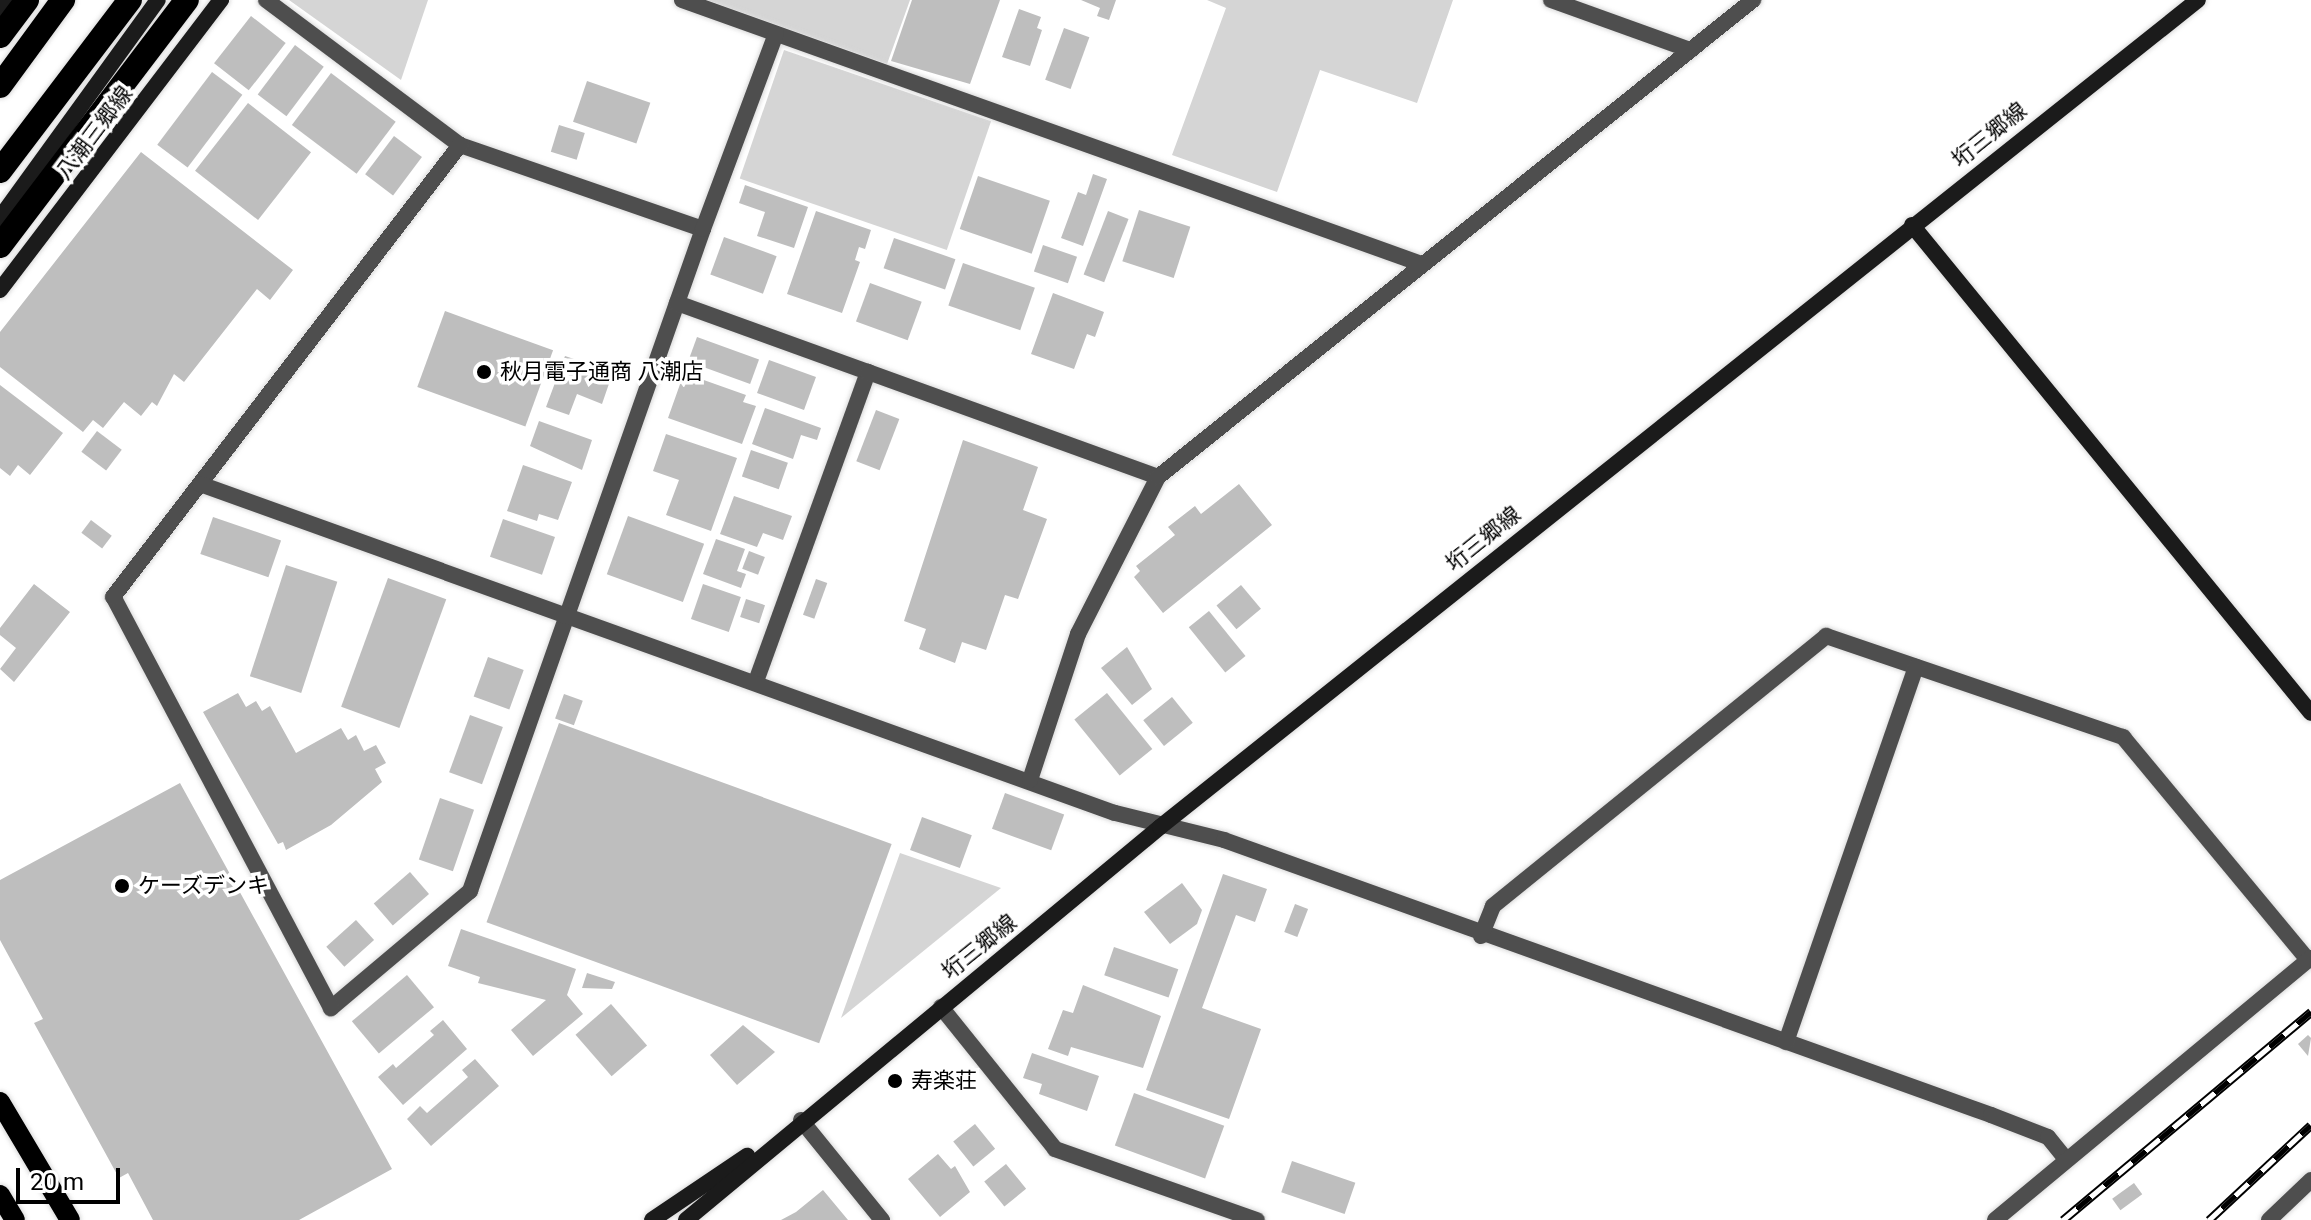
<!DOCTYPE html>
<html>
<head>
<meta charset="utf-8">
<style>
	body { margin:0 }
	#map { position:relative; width:2311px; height:1220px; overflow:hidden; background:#fff; font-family:Roboto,"Noto Sans JP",sans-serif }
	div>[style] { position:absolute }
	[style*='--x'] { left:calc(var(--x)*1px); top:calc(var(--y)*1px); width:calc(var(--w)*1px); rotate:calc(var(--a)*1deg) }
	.green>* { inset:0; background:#d5d5d5; transform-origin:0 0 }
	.building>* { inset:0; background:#bebebe; transform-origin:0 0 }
	.roads { filter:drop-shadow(0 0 2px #dbdbdb) drop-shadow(0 0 2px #dbdbdb) }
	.street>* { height:16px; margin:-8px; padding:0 8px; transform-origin:8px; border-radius:8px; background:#4e4e4e }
	.secondary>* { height:16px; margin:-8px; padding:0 8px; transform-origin:8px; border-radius:8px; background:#1b1b1b }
	.primary>* { height:20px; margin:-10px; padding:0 10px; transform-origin:10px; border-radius:10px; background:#000 }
	.highway>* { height:24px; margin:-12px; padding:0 12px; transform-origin:12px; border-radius:12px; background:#000 }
	.rail>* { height:9px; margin-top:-4.5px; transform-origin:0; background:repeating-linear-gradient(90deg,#fff 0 18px,#000 0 36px); box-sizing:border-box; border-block:2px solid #000 }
	.dots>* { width:22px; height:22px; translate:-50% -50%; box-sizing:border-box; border:4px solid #fff; border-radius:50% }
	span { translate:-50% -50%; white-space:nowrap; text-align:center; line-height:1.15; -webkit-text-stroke:7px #fff; paint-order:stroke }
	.street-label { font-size:22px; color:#000 }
	.poi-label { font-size:22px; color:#000 }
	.left { translate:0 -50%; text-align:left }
	.scale { position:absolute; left:16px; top:1168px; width:104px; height:36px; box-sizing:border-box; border:4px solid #000; border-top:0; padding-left:10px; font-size:24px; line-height:28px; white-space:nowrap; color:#000; -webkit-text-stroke:6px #fff; paint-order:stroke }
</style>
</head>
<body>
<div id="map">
	<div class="green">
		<div style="clip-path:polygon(289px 0,428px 0,401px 80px)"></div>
		<div style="clip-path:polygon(707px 0,910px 0,887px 64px)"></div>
		<div style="clip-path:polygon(1207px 0,1453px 0,1417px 103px,1320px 70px,1277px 192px,1172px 155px,1226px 8px)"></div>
		<div style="left:784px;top:50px;width:219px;height:136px;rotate:19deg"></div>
		<div style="clip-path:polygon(900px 853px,1001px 888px,841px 1018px)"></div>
	</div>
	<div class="building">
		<div style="clip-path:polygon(912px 0,1000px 0,970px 84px,891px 61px)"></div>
		<div style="clip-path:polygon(1081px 0,1116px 0,1109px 20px,1097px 16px,1100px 8px)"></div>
		<div style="clip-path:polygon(1019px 9px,1041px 17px,1037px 28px,1042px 30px,1030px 66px,1002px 57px)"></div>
		<div style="left:251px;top:16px;width:44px;height:60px;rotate:38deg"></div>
		<div style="left:1064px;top:28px;width:27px;height:55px;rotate:20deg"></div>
		<div style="left:295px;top:45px;width:36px;height:62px;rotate:37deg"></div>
		<div style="left:212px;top:72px;width:38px;height:91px;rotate:37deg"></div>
		<div style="left:331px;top:73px;width:81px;height:65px;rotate:37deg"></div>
		<div style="left:587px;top:81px;width:67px;height:43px;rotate:19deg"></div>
		<div style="left:248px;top:103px;width:80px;height:86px;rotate:38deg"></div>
		<div style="left:559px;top:125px;width:27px;height:28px;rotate:17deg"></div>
		<div style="left:394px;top:136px;width:35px;height:48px;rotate:37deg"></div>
		<div style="clip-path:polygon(141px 152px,293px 270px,270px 300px,257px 289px,184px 382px,174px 374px,157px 406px,152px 402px,141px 416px,124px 402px,103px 428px,93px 420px,83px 432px,0 367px,0 332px)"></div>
		<div style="clip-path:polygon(1093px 174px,1107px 179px,1083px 246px,1061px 238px,1078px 192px,1086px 195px)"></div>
		<div style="left:978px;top:176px;width:76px;height:56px;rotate:19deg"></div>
		<div style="clip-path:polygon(745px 185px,808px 207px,794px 248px,757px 236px,765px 212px,739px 203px)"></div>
		<div style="left:1139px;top:210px;width:54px;height:54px;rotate:18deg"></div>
		<div style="clip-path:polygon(816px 211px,871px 230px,865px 249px,859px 247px,855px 260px,860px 262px,842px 313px,787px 294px)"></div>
		<div style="left:1108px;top:211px;width:22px;height:68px;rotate:21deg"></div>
		<div style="left:724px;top:237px;width:56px;height:40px;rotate:20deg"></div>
		<div style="left:894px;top:238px;width:65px;height:32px;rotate:19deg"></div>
		<div style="left:1043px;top:245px;width:36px;height:28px;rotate:19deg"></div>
		<div style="left:963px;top:263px;width:76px;height:45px;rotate:19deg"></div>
		<div style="left:870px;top:283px;width:55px;height:41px;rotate:20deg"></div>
		<div style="clip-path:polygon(1053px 293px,1104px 312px,1095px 337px,1087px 334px,1074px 369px,1031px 354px)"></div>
		<div style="left:445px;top:311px;width:115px;height:81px;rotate:20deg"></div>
		<div style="left:697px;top:337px;width:66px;height:26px;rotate:20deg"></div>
		<div style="clip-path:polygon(565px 356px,613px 372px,602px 404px,577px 394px,569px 415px,546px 407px)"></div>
		<div style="left:769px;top:360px;width:50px;height:35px;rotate:20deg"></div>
		<div style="clip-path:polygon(684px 373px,746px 395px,743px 402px,756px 406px,742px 444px,668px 418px)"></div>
		<div style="clip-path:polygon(0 385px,63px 433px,30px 475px,18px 465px,10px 476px,0 468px)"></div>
		<div style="clip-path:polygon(765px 408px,821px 428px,817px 440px,801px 435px,793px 459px,752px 444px)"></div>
		<div style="left:876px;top:410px;width:25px;height:55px;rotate:21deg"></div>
		<div style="clip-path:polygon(539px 421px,592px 440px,582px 470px,530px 446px)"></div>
		<div style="left:97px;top:431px;width:31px;height:26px;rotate:37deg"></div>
		<div style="clip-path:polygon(666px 434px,737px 458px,711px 531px,666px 515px,679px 480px,653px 471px)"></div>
		<div style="clip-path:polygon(963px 440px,1038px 467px,1023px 510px,1047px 519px,1018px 599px,1005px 595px,986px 650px,962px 642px,955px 663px,919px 649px,926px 629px,904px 621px)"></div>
		<div style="left:751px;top:450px;width:39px;height:28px;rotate:19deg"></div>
		<div style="clip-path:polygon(523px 465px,572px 482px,558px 520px,539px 514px,537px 521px,507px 511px)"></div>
		<div style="clip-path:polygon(1239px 484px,1272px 525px,1163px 613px,1134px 577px,1140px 571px,1136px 566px,1175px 535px,1168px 527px,1195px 506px,1201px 514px)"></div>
		<div style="clip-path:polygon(734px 496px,792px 516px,783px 540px,763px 533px,757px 547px,720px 534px)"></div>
		<div style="left:628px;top:516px;width:81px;height:62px;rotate:20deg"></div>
		<div style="left:213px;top:517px;width:72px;height:39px;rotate:19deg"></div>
		<div style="left:503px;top:519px;width:55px;height:40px;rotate:19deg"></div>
		<div style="left:91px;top:520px;width:26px;height:16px;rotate:37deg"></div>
		<div style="clip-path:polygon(716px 539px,745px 549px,737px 571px,746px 574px,741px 588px,703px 574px)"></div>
		<div style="left:749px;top:551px;width:17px;height:19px;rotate:21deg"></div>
		<div style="left:286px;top:565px;width:54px;height:117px;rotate:18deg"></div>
		<div style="left:388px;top:578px;width:62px;height:137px;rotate:20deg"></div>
		<div style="left:816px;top:579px;width:12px;height:38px;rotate:20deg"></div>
		<div style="clip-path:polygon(34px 584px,70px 612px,14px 682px,0 669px,16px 648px,0 635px,0 628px)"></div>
		<div style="left:703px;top:584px;width:40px;height:37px;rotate:19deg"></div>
		<div style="left:1241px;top:585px;width:31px;height:32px;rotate:50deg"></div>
		<div style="left:746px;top:599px;width:20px;height:19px;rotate:18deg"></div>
		<div style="left:1209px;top:611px;width:58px;height:26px;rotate:51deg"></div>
		<div style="clip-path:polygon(1127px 647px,1152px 689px,1132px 705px,1101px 668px)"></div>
		<div style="left:488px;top:657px;width:38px;height:42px;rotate:20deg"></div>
		<div style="clip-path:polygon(238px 693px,246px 707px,256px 701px,262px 711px,270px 706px,296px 753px,341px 728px,348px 740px,356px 735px,364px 751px,376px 745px,386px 763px,375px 769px,382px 782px,331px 825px,286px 850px,283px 842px,278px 844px,203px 712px)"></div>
		<div style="left:1107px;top:693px;width:72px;height:42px;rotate:51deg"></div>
		<div style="left:564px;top:694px;width:20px;height:26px;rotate:20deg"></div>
		<div style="left:1172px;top:697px;width:33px;height:37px;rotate:51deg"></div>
		<div style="left:470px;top:715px;width:35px;height:61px;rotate:20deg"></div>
		<div style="left:559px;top:723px;width:354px;height:212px;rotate:20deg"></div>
		<div style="clip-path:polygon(180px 783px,392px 1169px,299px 1220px,153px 1220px,128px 1173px,119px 1178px,34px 1023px,43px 1019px,0 940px,0 880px)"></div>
		<div style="left:1005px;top:793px;width:63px;height:38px;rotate:20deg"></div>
		<div style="left:440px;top:798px;width:36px;height:65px;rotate:19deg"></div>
		<div style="left:922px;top:817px;width:53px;height:35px;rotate:20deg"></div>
		<div style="left:410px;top:872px;width:29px;height:48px;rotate:49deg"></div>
		<div style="clip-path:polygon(1223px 874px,1267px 889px,1255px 922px,1236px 915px,1202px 1008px,1261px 1029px,1229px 1119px,1146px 1090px)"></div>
		<div style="clip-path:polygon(1182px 883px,1202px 910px,1197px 924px,1170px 944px,1144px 912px)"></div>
		<div style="left:1295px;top:904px;width:14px;height:30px;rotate:21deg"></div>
		<div style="left:356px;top:920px;width:27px;height:40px;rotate:48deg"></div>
		<div style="clip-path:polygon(461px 929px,576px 969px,567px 995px,583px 1014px,533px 1056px,511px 1030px,546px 1000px,478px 983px,480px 977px,448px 966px)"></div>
		<div style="left:1114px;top:947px;width:68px;height:30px;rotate:19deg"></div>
		<div style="clip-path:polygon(587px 973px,615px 982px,612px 989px,582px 988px)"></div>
		<div style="left:407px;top:975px;width:42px;height:72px;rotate:50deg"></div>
		<div style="clip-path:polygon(1083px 985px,1161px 1016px,1143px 1068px,1071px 1047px,1068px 1056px,1048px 1049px,1063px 1010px,1073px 1013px)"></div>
		<div style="left:611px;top:1004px;width:55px;height:47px;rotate:49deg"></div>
		<div style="clip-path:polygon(443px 1020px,467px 1049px,403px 1105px,378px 1077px,393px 1064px,396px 1068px,434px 1035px,430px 1031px)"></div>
		<div style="clip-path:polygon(743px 1025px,775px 1052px,737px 1085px,710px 1055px)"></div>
		<div style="clip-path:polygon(2308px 1035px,2311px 1038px,2308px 1056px,2298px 1044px)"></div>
		<div style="clip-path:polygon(1032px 1053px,1099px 1076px,1087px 1111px,1039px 1094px,1042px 1084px,1023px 1078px)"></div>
		<div style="clip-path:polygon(475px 1059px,499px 1086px,431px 1146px,407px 1119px,420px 1106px,427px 1113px,468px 1077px,462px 1070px)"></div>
		<div style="left:1134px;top:1093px;width:96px;height:56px;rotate:20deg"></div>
		<div style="left:975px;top:1124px;width:32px;height:28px;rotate:51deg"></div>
		<div style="clip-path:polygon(938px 1154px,951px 1169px,955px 1166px,970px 1192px,940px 1217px,908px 1179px)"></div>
		<div style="left:1292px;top:1161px;width:67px;height:33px;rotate:19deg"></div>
		<div style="left:1006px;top:1164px;width:32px;height:28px;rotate:51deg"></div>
		<div style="left:2134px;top:1183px;width:14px;height:27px;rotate:54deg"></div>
		<div style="clip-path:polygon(823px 1190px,848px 1220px,781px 1220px,796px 1212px)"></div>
	</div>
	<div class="roads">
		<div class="street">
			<div style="--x:266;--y:0;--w:242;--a:36.8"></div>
			<div style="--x:460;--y:145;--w:257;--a:19.1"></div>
			<div style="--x:703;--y:229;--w:702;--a:109.39"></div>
			<div style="--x:470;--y:891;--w:182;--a:139.9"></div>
			<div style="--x:331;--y:1008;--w:465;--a:-117.9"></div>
			<div style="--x:113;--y:597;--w:570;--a:-52.49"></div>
			<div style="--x:682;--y:0;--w:783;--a:19.64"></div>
			<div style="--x:1551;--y:0;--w:148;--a:19.8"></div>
			<div style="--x:703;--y:229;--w:208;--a:-69.5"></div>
			<div style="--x:677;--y:303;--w:203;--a:19.9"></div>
			<div style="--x:868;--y:372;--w:330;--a:109.9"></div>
			<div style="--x:868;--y:372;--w:308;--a:19.9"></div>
			<div style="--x:200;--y:484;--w:972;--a:19.78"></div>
			<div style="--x:1115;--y:813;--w:112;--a:13.9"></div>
			<div style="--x:1224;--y:840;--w:815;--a:19.72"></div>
			<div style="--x:1991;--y:1115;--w:61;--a:21.1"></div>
			<div style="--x:2048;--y:1137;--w:27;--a:51"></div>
			<div style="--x:1030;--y:780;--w:154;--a:-71.8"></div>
			<div style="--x:1078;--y:634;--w:176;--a:-63"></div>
			<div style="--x:1158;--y:477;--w:763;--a:-38.72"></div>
			<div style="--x:1481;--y:936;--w:32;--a:-68"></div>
			<div style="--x:1493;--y:906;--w:429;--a:-39"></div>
			<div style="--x:1826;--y:636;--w:314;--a:18.8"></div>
			<div style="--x:2123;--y:737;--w:290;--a:50.3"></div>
			<div style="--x:941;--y:1007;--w:182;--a:51.2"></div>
			<div style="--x:1055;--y:1149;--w:214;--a:19.4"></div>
			<div style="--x:1786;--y:1042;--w:397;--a:-70.9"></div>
			<div style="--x:801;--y:1120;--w:129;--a:51"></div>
			<div style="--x:1995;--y:1220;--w:410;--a:-39.7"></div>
			<div style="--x:2269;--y:1220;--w:58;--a:-43.6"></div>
		</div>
		<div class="secondary">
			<div style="--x:0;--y:11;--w:14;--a:-54"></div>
			<div style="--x:0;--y:218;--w:269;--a:-54.1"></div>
			<div style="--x:1912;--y:225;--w:630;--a:50.73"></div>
			<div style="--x:0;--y:290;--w:365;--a:-52.7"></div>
			<div style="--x:652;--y:1220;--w:115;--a:-34"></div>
			<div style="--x:686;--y:1220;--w:616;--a:-39.66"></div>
			<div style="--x:1160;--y:827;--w:1327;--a:-38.55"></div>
		</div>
		<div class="primary">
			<div style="--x:0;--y:1102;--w:137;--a:59.3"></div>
			<div style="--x:0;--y:1195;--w:29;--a:59"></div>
		</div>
		<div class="highway">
			<div style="--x:0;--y:36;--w:45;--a:-53.1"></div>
			<div style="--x:0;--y:86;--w:107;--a:-53.8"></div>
			<div style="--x:0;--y:171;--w:215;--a:-52.8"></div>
			<div style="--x:0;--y:246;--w:309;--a:-52.8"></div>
		</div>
	</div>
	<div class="rail">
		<div style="--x:2063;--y:1220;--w:324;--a:-40"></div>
		<div style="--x:2209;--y:1220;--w:139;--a:-43"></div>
	</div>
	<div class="dots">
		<div style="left:484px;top:372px;background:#000"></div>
		<div style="left:122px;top:886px;background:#000"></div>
		<div style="left:895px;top:1081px;background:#000"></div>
	</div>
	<div class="street-label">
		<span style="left:94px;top:133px;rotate:-53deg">八潮三郷線</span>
		<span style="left:1989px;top:135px;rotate:-39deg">垳三郷線</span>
		<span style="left:1483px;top:539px;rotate:-39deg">垳三郷線</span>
		<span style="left:979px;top:947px;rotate:-39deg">垳三郷線</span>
	</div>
	<div class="poi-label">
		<span class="left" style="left:500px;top:372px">秋月電子通商 八潮店</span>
		<span class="left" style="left:138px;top:886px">ケーズデンキ</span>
		<span class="left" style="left:911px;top:1081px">寿楽荘</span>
	</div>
	<div class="scale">20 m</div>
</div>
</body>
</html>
